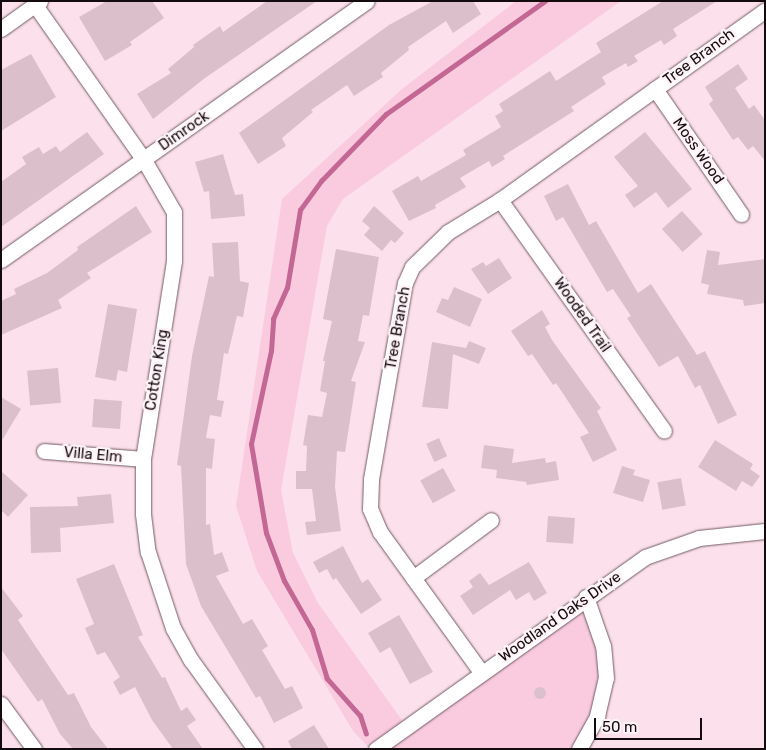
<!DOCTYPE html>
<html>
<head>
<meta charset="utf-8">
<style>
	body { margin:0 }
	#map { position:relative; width:766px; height:750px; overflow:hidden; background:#fce1ec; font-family:Rubik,sans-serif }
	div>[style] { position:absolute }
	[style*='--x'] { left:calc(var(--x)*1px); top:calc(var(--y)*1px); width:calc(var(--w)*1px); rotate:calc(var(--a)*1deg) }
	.green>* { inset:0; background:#facbdf }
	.stream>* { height:4.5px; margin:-2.25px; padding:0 2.25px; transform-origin:2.25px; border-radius:2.25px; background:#c36895 }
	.building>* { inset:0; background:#dbc0cb; transform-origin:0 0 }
	.round { border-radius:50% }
	.roads { filter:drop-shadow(0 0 1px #715a64) drop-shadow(0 0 1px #715a64) }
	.minor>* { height:15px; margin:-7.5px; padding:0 7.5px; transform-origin:7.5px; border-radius:7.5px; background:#fff }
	span { translate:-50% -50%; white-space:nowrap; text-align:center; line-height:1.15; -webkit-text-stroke:5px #fff3f8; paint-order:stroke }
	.street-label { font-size:15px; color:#130b0e }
	.frame { position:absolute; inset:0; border:2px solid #130b0e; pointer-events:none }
	.scale { position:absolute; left:594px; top:718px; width:108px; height:22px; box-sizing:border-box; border:2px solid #130b0e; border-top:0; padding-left:6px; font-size:15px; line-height:18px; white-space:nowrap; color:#130b0e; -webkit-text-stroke:4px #fff3f8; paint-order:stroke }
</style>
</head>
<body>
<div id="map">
	<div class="green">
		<div style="clip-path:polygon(516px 1px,621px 1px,343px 199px,327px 226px,281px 490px,293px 553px,318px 603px,407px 727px,586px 597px,606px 678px,579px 749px,370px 749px,353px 731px,257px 571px,236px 506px,282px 199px,402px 89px)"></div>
	</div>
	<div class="stream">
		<div style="--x:366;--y:734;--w:19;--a:-108"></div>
		<div style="--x:360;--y:716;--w:50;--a:-131.7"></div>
		<div style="--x:327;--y:679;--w:51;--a:-107"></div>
		<div style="--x:312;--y:630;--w:56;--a:-119.7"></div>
		<div style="--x:284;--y:581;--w:51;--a:-110.6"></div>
		<div style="--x:266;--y:533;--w:90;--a:-99.6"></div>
		<div style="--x:251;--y:444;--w:95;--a:-77.9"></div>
		<div style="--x:271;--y:351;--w:32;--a:-86"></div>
		<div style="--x:273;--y:319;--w:34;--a:-66"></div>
		<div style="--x:287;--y:288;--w:79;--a:-80.5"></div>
		<div style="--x:300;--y:210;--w:36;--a:-54"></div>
		<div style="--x:321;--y:181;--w:93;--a:-45.9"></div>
		<div style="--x:386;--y:114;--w:195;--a:-35.4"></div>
	</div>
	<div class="building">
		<div style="clip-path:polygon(107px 1px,152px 1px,164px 18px,130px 42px,132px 45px,105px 61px,79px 17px)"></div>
		<div style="clip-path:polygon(267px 1px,317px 1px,205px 78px,153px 119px,137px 94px,171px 73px,168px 69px,194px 47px,193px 45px,220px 26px,223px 32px)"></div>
		<div style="clip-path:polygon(433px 1px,473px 1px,481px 14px,453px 33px,446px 21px,408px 47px,409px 50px,381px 73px,383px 77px,354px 96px,347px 85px,311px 110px,313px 112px,282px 138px,286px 146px,258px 164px,239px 133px,389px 25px)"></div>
		<div style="clip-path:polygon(663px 1px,717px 1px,673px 29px,677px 36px,664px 45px,661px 40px,634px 56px,638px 61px,628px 67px,626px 63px,602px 77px,606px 84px,571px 107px,574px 111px,503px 156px,505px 159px,492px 167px,489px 161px,460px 178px,466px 187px,435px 205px,436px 208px,409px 221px,392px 191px,418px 176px,421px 181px,466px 155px,463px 150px,501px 127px,495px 116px,503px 111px,499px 104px,550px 71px,556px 81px,601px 52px,596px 43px)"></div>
		<div style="clip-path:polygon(31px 54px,56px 97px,1px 131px,1px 70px)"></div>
		<div style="clip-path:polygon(738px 64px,748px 79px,735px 88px,749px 109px,754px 105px,765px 120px,765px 161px,753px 146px,748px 150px,738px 137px,733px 140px,709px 104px,713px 100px,705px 87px)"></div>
		<div style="clip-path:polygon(87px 132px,104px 154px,1px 227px,1px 182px,26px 164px,22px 157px,39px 147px,43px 154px,56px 146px,60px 152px)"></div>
		<div style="clip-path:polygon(645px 132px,692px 189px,668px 208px,656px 192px,634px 208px,625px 195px,638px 186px,614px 157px)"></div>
		<div style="clip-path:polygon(223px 154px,235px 195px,243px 194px,245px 216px,211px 219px,209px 191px,204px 192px,195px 162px)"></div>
		<div style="clip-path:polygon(568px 184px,589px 225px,596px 221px,638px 293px,651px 284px,697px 355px,705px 351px,737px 415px,718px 424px,700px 385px,695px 388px,678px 356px,659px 367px,627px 318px,631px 316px,613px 289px,607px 292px,563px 217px,556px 221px,544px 196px)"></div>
		<div style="clip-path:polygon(136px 206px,152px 232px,87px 273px,91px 278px,58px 300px,62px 308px,1px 335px,1px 301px,16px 294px,14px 289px,47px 273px,78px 250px,77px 247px)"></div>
		<div style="clip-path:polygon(374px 206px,404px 233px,395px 243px,391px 240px,382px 251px,364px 235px,370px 228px,362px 221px)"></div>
		<div style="left:682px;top:211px;width:31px;height:27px;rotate:48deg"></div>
		<div style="clip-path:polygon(238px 242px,240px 281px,249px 283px,243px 317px,237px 316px,228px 354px,224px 353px,217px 400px,224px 401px,221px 417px,210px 415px,206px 438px,215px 439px,212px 469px,206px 468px,206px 525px,210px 524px,214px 555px,222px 552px,229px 571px,216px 576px,243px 624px,252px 619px,268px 646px,262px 650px,285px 689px,292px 686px,303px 708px,274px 723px,260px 696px,256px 698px,201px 606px,186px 564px,181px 466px,177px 465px,192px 356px,209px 276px,214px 277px,212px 243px)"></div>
		<div style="clip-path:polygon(336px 249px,379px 257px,369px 316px,363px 315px,358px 341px,365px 342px,351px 381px,356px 382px,345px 452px,337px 451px,335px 487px,341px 531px,307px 535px,305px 522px,316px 521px,312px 489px,296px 489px,296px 471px,306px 471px,307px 446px,303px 445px,308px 415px,322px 417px,327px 393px,320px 391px,325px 361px,323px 361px,332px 321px,323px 319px)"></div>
		<div style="clip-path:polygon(707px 250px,720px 252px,718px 265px,765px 259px,765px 303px,744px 306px,743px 300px,707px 294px,709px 285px,701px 283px)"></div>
		<div style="clip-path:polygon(499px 258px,512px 278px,488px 294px,471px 269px,483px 262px,486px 266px)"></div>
		<div style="clip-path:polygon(454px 287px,482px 299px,470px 327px,436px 312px,442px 298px,448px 300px)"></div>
		<div style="clip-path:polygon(108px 304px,137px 309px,127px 372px,118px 370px,116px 381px,95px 377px)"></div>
		<div style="clip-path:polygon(542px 310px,550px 324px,545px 327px,552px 340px,601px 408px,597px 411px,617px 450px,593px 462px,580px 437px,589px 433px,556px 383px,553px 385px,532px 354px,528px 356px,511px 331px)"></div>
		<div style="clip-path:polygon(469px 341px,486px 348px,479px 364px,453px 354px,448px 409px,422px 407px,432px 342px,466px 348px)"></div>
		<div style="left:58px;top:368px;width:35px;height:31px;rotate:85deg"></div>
		<div style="clip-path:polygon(1px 397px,21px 409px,1px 442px)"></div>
		<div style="left:94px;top:399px;width:28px;height:28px;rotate:4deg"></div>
		<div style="left:439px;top:438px;width:20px;height:14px;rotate:66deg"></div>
		<div style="clip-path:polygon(715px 440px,753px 464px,750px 469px,760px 476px,752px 487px,742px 481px,736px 491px,698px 467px)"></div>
		<div style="clip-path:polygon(484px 445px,514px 449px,512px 463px,545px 458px,546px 463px,556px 461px,559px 480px,527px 485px,526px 482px,496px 478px,497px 470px,481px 468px)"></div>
		<div style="clip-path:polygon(622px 466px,635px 470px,633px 475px,650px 480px,643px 502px,613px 493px)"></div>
		<div style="left:443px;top:468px;width:26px;height:26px;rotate:61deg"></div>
		<div style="clip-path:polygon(1px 471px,28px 495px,8px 517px,1px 510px)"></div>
		<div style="left:681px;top:478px;width:28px;height:24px;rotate:80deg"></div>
		<div style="clip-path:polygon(111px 494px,114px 523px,60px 528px,61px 552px,31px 553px,30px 507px,78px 506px,77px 497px)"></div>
		<div style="left:548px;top:516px;width:27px;height:26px;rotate:4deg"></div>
		<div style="clip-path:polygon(343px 546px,362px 583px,368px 579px,382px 600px,361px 614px,336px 578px,333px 580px,327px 569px,319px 573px,313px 562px)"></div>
		<div style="clip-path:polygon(529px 562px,547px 593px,534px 601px,529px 592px,516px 600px,510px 590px,473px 615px,460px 596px,473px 587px,469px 581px,480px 573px,489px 585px)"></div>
		<div style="clip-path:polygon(114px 564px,143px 635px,138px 637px,162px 678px,165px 677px,181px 711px,187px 707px,196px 720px,187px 726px,203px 749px,173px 749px,152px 720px,135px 687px,120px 695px,113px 682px,120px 677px,105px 652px,97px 655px,85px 628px,94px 624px,76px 579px)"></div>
		<div style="clip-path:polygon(1px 587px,23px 616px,18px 620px,68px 695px,74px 693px,91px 727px,108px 749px,73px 749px,60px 734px,42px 699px,38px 702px,1px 649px)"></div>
		<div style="clip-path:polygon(399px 615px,433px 672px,410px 684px,390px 647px,380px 653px,368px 633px)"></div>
		<div class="round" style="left:534px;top:687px;width:12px;height:12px"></div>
		<div style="clip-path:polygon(314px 725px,329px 749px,292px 749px,288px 741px)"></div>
	</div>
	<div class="roads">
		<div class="minor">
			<div style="--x:35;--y:5;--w:189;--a:54.9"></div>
			<div style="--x:144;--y:160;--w:60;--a:60"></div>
			<div style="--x:174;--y:212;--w:49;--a:90"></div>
			<div style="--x:174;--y:261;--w:200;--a:98.9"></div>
			<div style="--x:143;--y:459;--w:55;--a:90"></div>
			<div style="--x:143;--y:514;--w:38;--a:83"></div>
			<div style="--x:148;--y:552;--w:80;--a:71.8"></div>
			<div style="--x:173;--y:628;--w:37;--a:61"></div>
			<div style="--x:191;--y:660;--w:110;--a:54.3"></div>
			<div style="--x:1;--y:29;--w:48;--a:-35.7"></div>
			<div style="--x:655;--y:89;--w:152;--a:55.5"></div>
			<div style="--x:500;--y:200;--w:283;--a:54.6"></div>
			<div style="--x:1;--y:260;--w:448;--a:-35.3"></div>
			<div style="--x:44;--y:451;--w:99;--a:4.6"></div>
			<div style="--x:413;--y:578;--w:97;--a:-36.6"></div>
			<div style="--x:481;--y:672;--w:173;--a:-125.8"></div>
			<div style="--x:380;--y:532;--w:25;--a:-113"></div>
			<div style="--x:370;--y:509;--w:30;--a:-88"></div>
			<div style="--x:371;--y:479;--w:199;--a:-80.2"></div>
			<div style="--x:405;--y:283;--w:17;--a:-66"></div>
			<div style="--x:412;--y:267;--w:50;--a:-44.2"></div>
			<div style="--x:448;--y:232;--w:61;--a:-31.6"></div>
			<div style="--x:500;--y:200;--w:326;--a:-35.6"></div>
			<div style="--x:1;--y:704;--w:56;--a:53.7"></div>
			<div style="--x:376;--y:749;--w:330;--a:-35.5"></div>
			<div style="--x:645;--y:557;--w:57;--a:-19.4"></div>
			<div style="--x:699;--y:538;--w:66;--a:-6.1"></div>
			<div style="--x:579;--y:749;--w:38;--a:-61"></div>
			<div style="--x:597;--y:716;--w:39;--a:-77"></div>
			<div style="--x:606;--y:678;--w:32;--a:-95"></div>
			<div style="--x:603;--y:646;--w:52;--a:-109.1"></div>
		</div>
	</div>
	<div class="street-label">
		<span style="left:699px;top:57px;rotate:-36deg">Tree Branch</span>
		<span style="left:184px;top:131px;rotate:-35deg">Dimrock</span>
		<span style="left:698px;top:151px;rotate:55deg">Moss Wood</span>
		<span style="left:582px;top:315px;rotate:55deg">Wooded Trail</span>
		<span style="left:398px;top:328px;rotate:-80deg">Tree Branch</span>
		<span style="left:157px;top:370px;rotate:-81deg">Cotton King</span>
		<span style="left:93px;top:455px;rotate:5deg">Villa Elm</span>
		<span style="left:560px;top:617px;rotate:-35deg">Woodland Oaks Drive</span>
	</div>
	<div class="frame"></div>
	<div class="scale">50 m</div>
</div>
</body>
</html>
